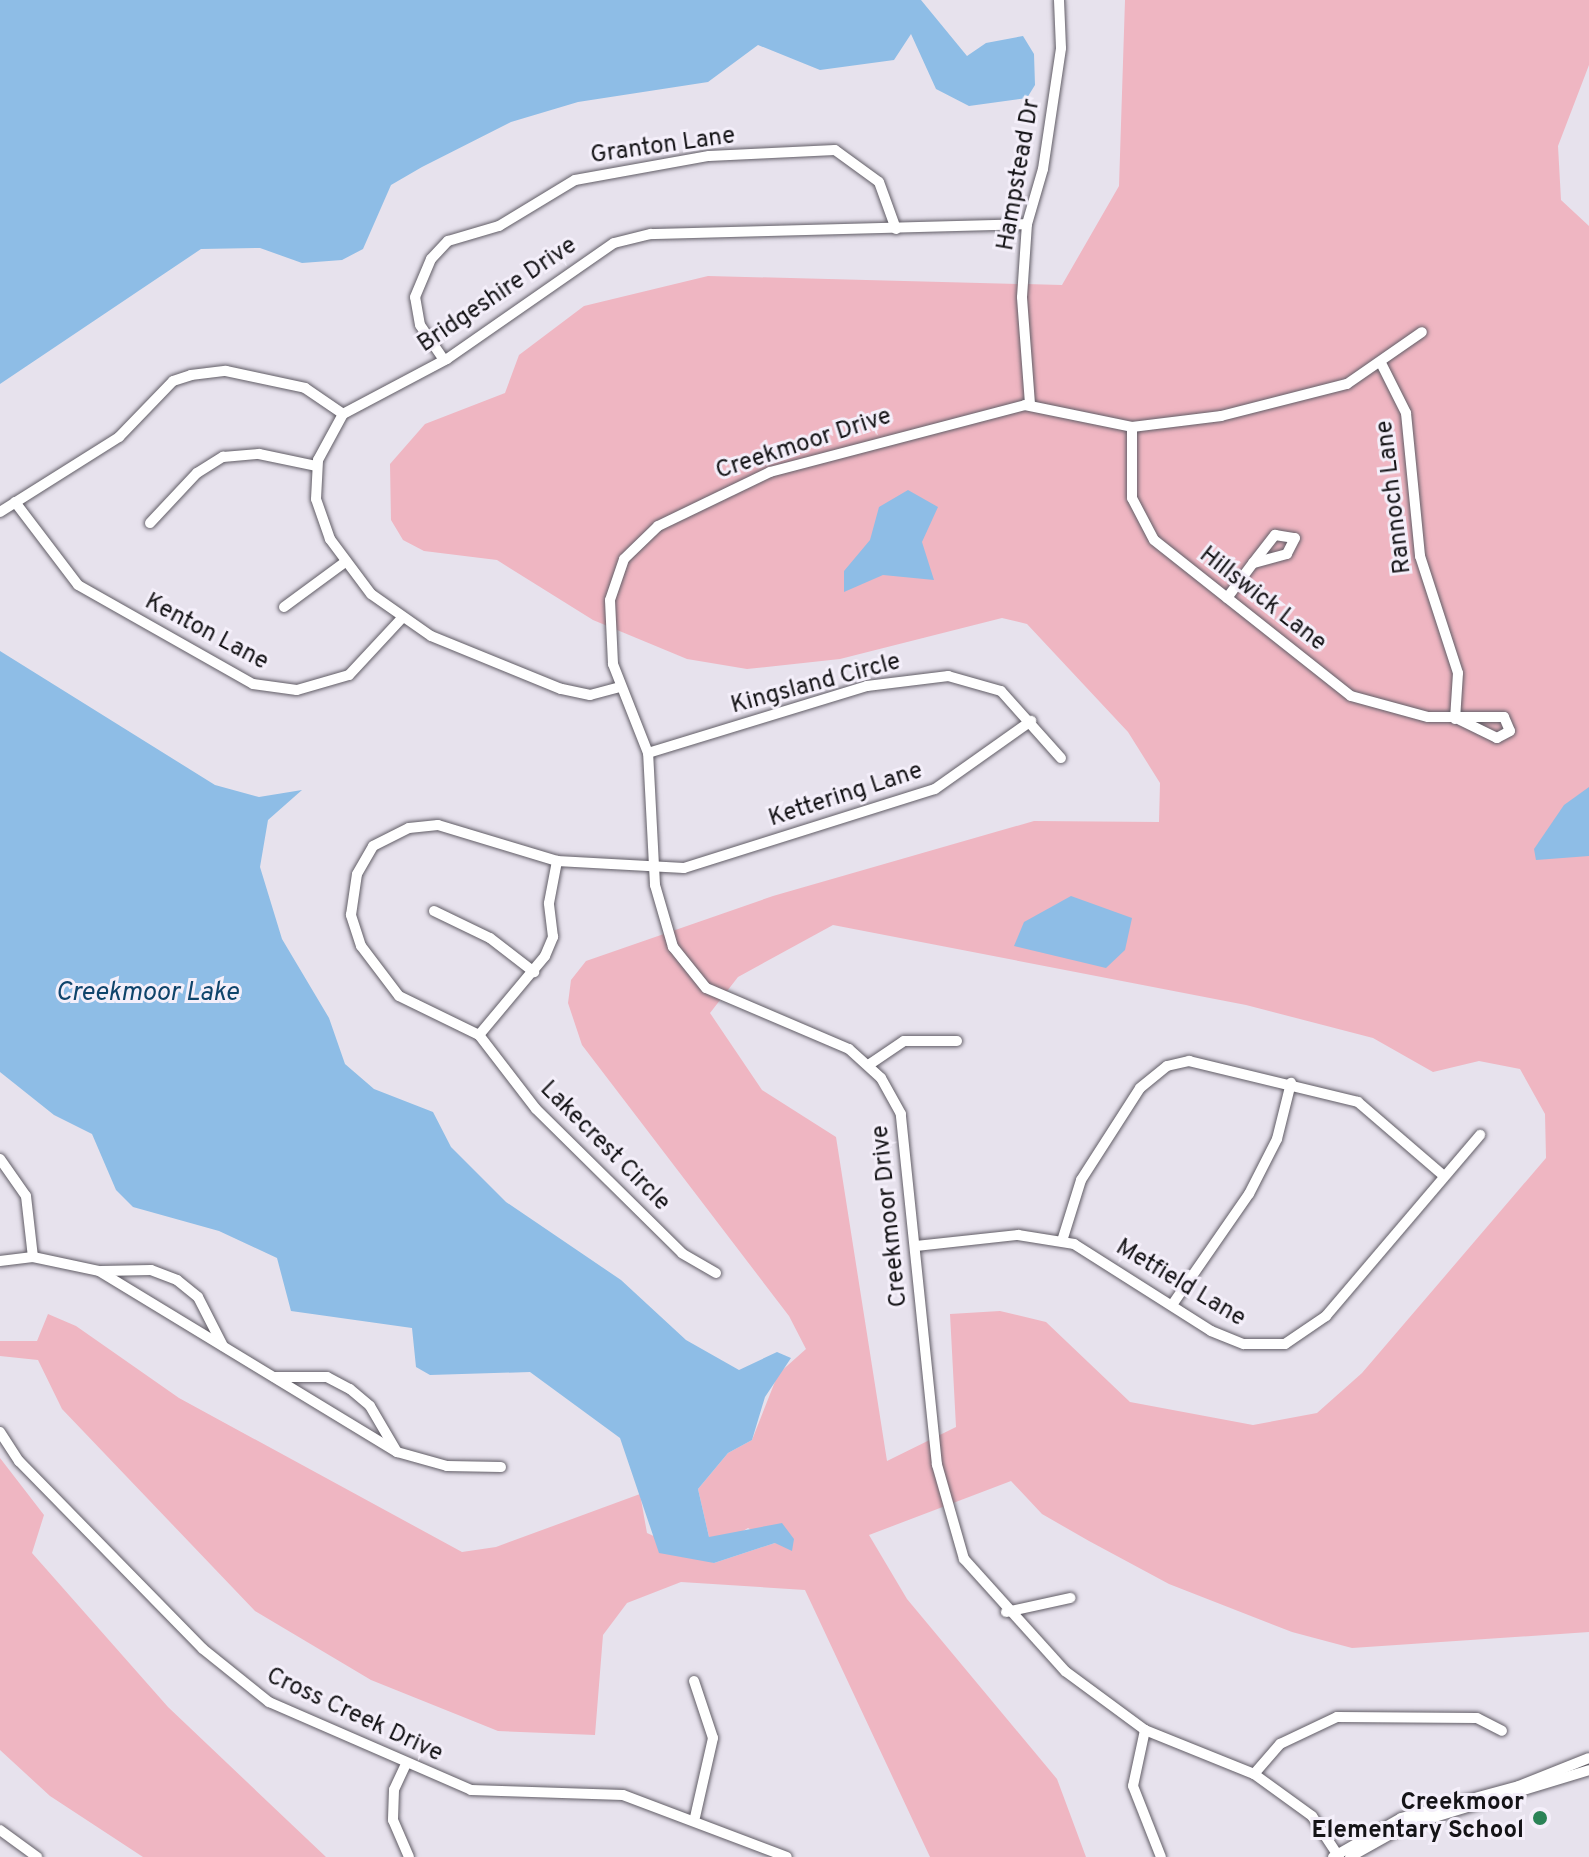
<!DOCTYPE html>
<html>
<head>
<meta charset="utf-8">
<style>
	body { margin:0 }
	#map { position:relative; width:1589px; height:1857px; overflow:hidden; background:#e7e2ed; font-family:Overpass,sans-serif }
	div>[style] { position:absolute }
	[style*='--x'] { left:calc(var(--x)*1px); top:calc(var(--y)*1px); width:calc(var(--w)*1px); rotate:calc(var(--a)*1deg) }
	.green>* { inset:0; background:#efb6c2 }
	.water>* { inset:0; background:#8ebde6 }
	.roads { filter:drop-shadow(0 0 2px #615d66) drop-shadow(0 0 2px #615d66) }
	.minor>* { height:10px; margin:-5px; padding:0 5px; transform-origin:5px; border-radius:5px; background:#fff }
	.dots>* { width:22px; height:22px; translate:-50% -50%; box-sizing:border-box; border:4px solid #f4effa; border-radius:50% }
	span { translate:-50% -50%; white-space:nowrap; text-align:center; line-height:1.15; -webkit-text-stroke:6px #f4effa; paint-order:stroke }
	.street-label { font-size:24px; color:#151417 }
	.poi-label { font-size:24px; color:#151417; font-weight:700 }
	.right { translate:-100% -50%; text-align:right }
	.water-label { font-size:26px; color:#0f446b; font-style:italic }
</style>
</head>
<body>
<div id="map">
	<div class="green">
		<div style="clip-path:polygon(evenodd,1125px 0,1589px 0,1589px 65px,1558px 146px,1561px 200px,1589px 226px,1589px 1632px,1352px 1648px,1292px 1632px,1169px 1584px,1089px 1541px,1042px 1514px,1011px 1481px,869px 1535px,907px 1599px,1057px 1779px,1086px 1857px,930px 1857px,805px 1590px,681px 1582px,627px 1603px,603px 1635px,595px 1735px,498px 1731px,371px 1680px,255px 1611px,62px 1409px,38px 1360px,0 1356px,0 1341px,37px 1341px,48px 1314px,76px 1326px,179px 1398px,462px 1552px,496px 1547px,640px 1494px,647px 1533px,714px 1563px,775px 1543px,748px 1528px,730px 1539px,709px 1537px,698px 1489px,728px 1453px,752px 1440px,778px 1374px,806px 1349px,789px 1316px,582px 1045px,568px 1003px,571px 980px,586px 961px,773px 896px,1034px 821px,1159px 822px,1160px 783px,1128px 732px,1027px 624px,1002px 618px,840px 659px,747px 669px,687px 659px,593px 620px,497px 560px,424px 551px,403px 540px,391px 520px,390px 464px,425px 424px,505px 393px,519px 355px,584px 306px,708px 276px,1062px 285px,1119px 186px,1125px 0,833px 925px,1246px 1005px,1373px 1038px,1433px 1072px,1479px 1061px,1520px 1069px,1545px 1114px,1546px 1158px,1362px 1373px,1317px 1413px,1253px 1425px,1130px 1402px,1046px 1322px,1000px 1311px,950px 1314px,956px 1427px,887px 1461px,836px 1137px,762px 1090px,710px 1013px,738px 977px,833px 925px)"></div>
		<div style="clip-path:polygon(0 1458px,44px 1515px,32px 1553px,168px 1707px,326px 1857px,143px 1857px,50px 1796px,0 1750px)"></div>
	</div>
	<div class="water">
		<div style="clip-path:polygon(0 0,921px 0,967px 56px,986px 43px,1023px 36px,1034px 54px,1035px 85px,1027px 98px,969px 106px,936px 89px,911px 34px,894px 60px,820px 70px,758px 45px,708px 82px,578px 102px,511px 122px,422px 167px,391px 185px,363px 249px,342px 260px,302px 263px,260px 248px,201px 249px,0 384px)"></div>
		<div style="clip-path:polygon(908px 490px,938px 507px,922px 542px,934px 580px,883px 575px,844px 592px,844px 571px,870px 540px,879px 507px)"></div>
		<div style="clip-path:polygon(0 651px,215px 785px,259px 797px,302px 790px,268px 820px,260px 867px,282px 939px,329px 1018px,345px 1064px,374px 1089px,433px 1112px,451px 1147px,506px 1202px,621px 1280px,686px 1340px,739px 1370px,777px 1352px,791px 1358px,765px 1397px,752px 1440px,728px 1453px,698px 1489px,709px 1537px,782px 1523px,794px 1539px,792px 1551px,775px 1543px,714px 1563px,659px 1553px,620px 1438px,530px 1372px,430px 1375px,416px 1367px,412px 1328px,291px 1311px,277px 1258px,219px 1231px,133px 1207px,116px 1190px,92px 1134px,54px 1115px,0 1072px)"></div>
		<div style="clip-path:polygon(1589px 787px,1589px 856px,1536px 860px,1534px 849px,1564px 805px)"></div>
		<div style="clip-path:polygon(1071px 896px,1132px 918px,1125px 950px,1106px 968px,1014px 946px,1024px 922px)"></div>
	</div>
	<div class="roads">
		<div class="minor">
			<div style="--x:444;--y:360;--w:42;--a:-124.4"></div>
			<div style="--x:420;--y:325;--w:28;--a:-100"></div>
			<div style="--x:415;--y:297;--w:41;--a:-67.2"></div>
			<div style="--x:431;--y:259;--w:25;--a:-47"></div>
			<div style="--x:448;--y:241;--w:53;--a:-16.4"></div>
			<div style="--x:499;--y:226;--w:89;--a:-31.2"></div>
			<div style="--x:575;--y:180;--w:136;--a:-10.2"></div>
			<div style="--x:709;--y:156;--w:126;--a:-2.7"></div>
			<div style="--x:835;--y:150;--w:54;--a:36"></div>
			<div style="--x:879;--y:182;--w:50;--a:70.1"></div>
			<div style="--x:1382;--y:365;--w:54;--a:63.4"></div>
			<div style="--x:1406;--y:413;--w:144;--a:84.4"></div>
			<div style="--x:1420;--y:556;--w:123;--a:72"></div>
			<div style="--x:1458;--y:673;--w:46;--a:93.7"></div>
			<div style="--x:1030;--y:404;--w:107;--a:-94.3"></div>
			<div style="--x:1022;--y:297;--w:73;--a:-86.1"></div>
			<div style="--x:1027;--y:224;--w:57;--a:-73.8"></div>
			<div style="--x:1043;--y:169;--w:122;--a:-81.5"></div>
			<div style="--x:1061;--y:48;--w:48;--a:-92.4"></div>
			<div style="--x:1132;--y:427;--w:71;--a:90"></div>
			<div style="--x:1132;--y:498;--w:47;--a:62.4"></div>
			<div style="--x:1154;--y:540;--w:251;--a:38.4"></div>
			<div style="--x:1351;--y:696;--w:80;--a:15.3"></div>
			<div style="--x:1428;--y:717;--w:76;--a:0"></div>
			<div style="--x:1504;--y:717;--w:15;--a:67"></div>
			<div style="--x:1510;--y:731;--w:15;--a:152"></div>
			<div style="--x:1497;--y:738;--w:41;--a:-154.1"></div>
			<div style="--x:15;--y:502;--w:104;--a:52.8"></div>
			<div style="--x:78;--y:585;--w:201;--a:29.5"></div>
			<div style="--x:253;--y:684;--w:44;--a:7.8"></div>
			<div style="--x:297;--y:690;--w:54;--a:-16.1"></div>
			<div style="--x:349;--y:675;--w:76;--a:-47.1"></div>
			<div style="--x:0;--y:512;--w:141;--a:-32.2"></div>
			<div style="--x:119;--y:437;--w:78;--a:-46"></div>
			<div style="--x:173;--y:381;--w:19;--a:-18"></div>
			<div style="--x:191;--y:375;--w:35;--a:-7"></div>
			<div style="--x:226;--y:371;--w:81;--a:12.1"></div>
			<div style="--x:305;--y:388;--w:46;--a:34.4"></div>
			<div style="--x:150;--y:523;--w:69;--a:-46.8"></div>
			<div style="--x:197;--y:473;--w:31;--a:-32"></div>
			<div style="--x:223;--y:457;--w:36;--a:-5"></div>
			<div style="--x:259;--y:454;--w:58;--a:11.9"></div>
			<div style="--x:1227;--y:598;--w:44;--a:-53.4"></div>
			<div style="--x:1253;--y:563;--w:36;--a:-52"></div>
			<div style="--x:1275;--y:535;--w:20;--a:9"></div>
			<div style="--x:1295;--y:538;--w:18;--a:117"></div>
			<div style="--x:1287;--y:554;--w:35;--a:165"></div>
			<div style="--x:284;--y:607;--w:76;--a:-36.4"></div>
			<div style="--x:620;--y:687;--w:31;--a:165"></div>
			<div style="--x:590;--y:695;--w:30;--a:-168"></div>
			<div style="--x:561;--y:689;--w:140;--a:-157.8"></div>
			<div style="--x:431;--y:636;--w:73;--a:-145"></div>
			<div style="--x:371;--y:594;--w:69;--a:-126.7"></div>
			<div style="--x:330;--y:539;--w:42;--a:-109.3"></div>
			<div style="--x:316;--y:499;--w:39;--a:-87"></div>
			<div style="--x:318;--y:460;--w:52;--a:-61.5"></div>
			<div style="--x:343;--y:414;--w:118;--a:-27.9"></div>
			<div style="--x:447;--y:359;--w:203;--a:-34.8"></div>
			<div style="--x:614;--y:243;--w:38;--a:-14"></div>
			<div style="--x:651;--y:234;--w:376;--a:-1.5"></div>
			<div style="--x:648;--y:753;--w:229;--a:-17"></div>
			<div style="--x:867;--y:686;--w:82;--a:-7"></div>
			<div style="--x:948;--y:676;--w:55;--a:15.8"></div>
			<div style="--x:1001;--y:691;--w:90;--a:48.2"></div>
			<div style="--x:434;--y:911;--w:62;--a:25.7"></div>
			<div style="--x:490;--y:938;--w:56;--a:37.7"></div>
			<div style="--x:479;--y:1035;--w:103;--a:-50.1"></div>
			<div style="--x:545;--y:956;--w:21;--a:-67"></div>
			<div style="--x:553;--y:937;--w:34;--a:-97"></div>
			<div style="--x:549;--y:903;--w:43;--a:-79.2"></div>
			<div style="--x:870;--y:1064;--w:41;--a:-34.1"></div>
			<div style="--x:904;--y:1041;--w:53;--a:0"></div>
			<div style="--x:0;--y:1159;--w:45;--a:54.9"></div>
			<div style="--x:26;--y:1196;--w:61;--a:83.5"></div>
			<div style="--x:1062;--y:1241;--w:64;--a:-72.7"></div>
			<div style="--x:1081;--y:1180;--w:109;--a:-57.3"></div>
			<div style="--x:1140;--y:1088;--w:35;--a:-39"></div>
			<div style="--x:1167;--y:1066;--w:23;--a:-13"></div>
			<div style="--x:1189;--y:1061;--w:174;--a:13.6"></div>
			<div style="--x:1358;--y:1102;--w:113;--a:40.7"></div>
			<div style="--x:916;--y:1246;--w:103;--a:-6.2"></div>
			<div style="--x:1018;--y:1235;--w:57;--a:9.1"></div>
			<div style="--x:1074;--y:1244;--w:162;--a:32.4"></div>
			<div style="--x:1211;--y:1331;--w:35;--a:22"></div>
			<div style="--x:1244;--y:1344;--w:41;--a:0"></div>
			<div style="--x:1285;--y:1344;--w:50;--a:-34.3"></div>
			<div style="--x:1326;--y:1316;--w:238;--a:-49.6"></div>
			<div style="--x:0;--y:1261;--w:33;--a:-7"></div>
			<div style="--x:33;--y:1257;--w:67;--a:12"></div>
			<div style="--x:99;--y:1271;--w:349;--a:31.3"></div>
			<div style="--x:397;--y:1452;--w:52;--a:15.6"></div>
			<div style="--x:447;--y:1466;--w:54;--a:1.1"></div>
			<div style="--x:101;--y:1271;--w:50;--a:-1.1"></div>
			<div style="--x:151;--y:1270;--w:28;--a:21"></div>
			<div style="--x:177;--y:1280;--w:27;--a:39"></div>
			<div style="--x:198;--y:1297;--w:55;--a:63"></div>
			<div style="--x:716;--y:1273;--w:39;--a:-150"></div>
			<div style="--x:682;--y:1253;--w:205;--a:-135.4"></div>
			<div style="--x:536;--y:1109;--w:93;--a:-127.6"></div>
			<div style="--x:479;--y:1035;--w:89;--a:-154"></div>
			<div style="--x:399;--y:996;--w:63;--a:-127.2"></div>
			<div style="--x:361;--y:946;--w:33;--a:-108"></div>
			<div style="--x:351;--y:915;--w:41;--a:-81.7"></div>
			<div style="--x:357;--y:874;--w:32;--a:-60"></div>
			<div style="--x:373;--y:846;--w:40;--a:-26.6"></div>
			<div style="--x:409;--y:828;--w:29;--a:-6"></div>
			<div style="--x:438;--y:825;--w:124;--a:16.8"></div>
			<div style="--x:557;--y:861;--w:127;--a:3.2"></div>
			<div style="--x:684;--y:868;--w:263;--a:-17.5"></div>
			<div style="--x:935;--y:789;--w:118;--a:-35.3"></div>
			<div style="--x:1172;--y:1305;--w:135;--a:-55.3"></div>
			<div style="--x:1249;--y:1194;--w:62;--a:-63"></div>
			<div style="--x:1277;--y:1139;--w:58;--a:-76"></div>
			<div style="--x:274;--y:1377;--w:53;--a:0"></div>
			<div style="--x:327;--y:1377;--w:26;--a:28"></div>
			<div style="--x:350;--y:1389;--w:26;--a:40"></div>
			<div style="--x:370;--y:1406;--w:53;--a:59.6"></div>
			<div style="--x:0;--y:1432;--w:35;--a:57"></div>
			<div style="--x:19;--y:1461;--w:263;--a:45.6"></div>
			<div style="--x:203;--y:1649;--w:85;--a:38.8"></div>
			<div style="--x:269;--y:1702;--w:220;--a:23.5"></div>
			<div style="--x:471;--y:1790;--w:152;--a:1.9"></div>
			<div style="--x:623;--y:1795;--w:175;--a:20.7"></div>
			<div style="--x:1006;--y:1612;--w:66;--a:-12.3"></div>
			<div style="--x:694;--y:1681;--w:60;--a:71.6"></div>
			<div style="--x:713;--y:1738;--w:81;--a:102.8"></div>
			<div style="--x:1145;--y:1730;--w:57;--a:102.1"></div>
			<div style="--x:1133;--y:1786;--w:76;--a:68.5"></div>
			<div style="--x:405;--y:1766;--w:26;--a:115"></div>
			<div style="--x:394;--y:1790;--w:30;--a:92"></div>
			<div style="--x:393;--y:1820;--w:40;--a:66.6"></div>
			<div style="--x:1254;--y:1774;--w:40;--a:-49"></div>
			<div style="--x:1280;--y:1744;--w:63;--a:-25.3"></div>
			<div style="--x:1337;--y:1717;--w:140;--a:0.4"></div>
			<div style="--x:1477;--y:1718;--w:28;--a:27"></div>
			<div style="--x:0;--y:1830;--w:46;--a:36.1"></div>
			<div style="--x:1333;--y:1857;--w:78;--a:-29.8"></div>
			<div style="--x:1401;--y:1818;--w:122;--a:-15.2"></div>
			<div style="--x:1519;--y:1786;--w:75;--a:-21.8"></div>
			<div style="--x:1339;--y:1857;--w:49;--a:-123.4"></div>
			<div style="--x:1312;--y:1816;--w:72;--a:-144.1"></div>
			<div style="--x:1254;--y:1774;--w:118;--a:-158"></div>
			<div style="--x:1145;--y:1730;--w:99;--a:-143.6"></div>
			<div style="--x:1065;--y:1671;--w:151;--a:-132"></div>
			<div style="--x:964;--y:1559;--w:98;--a:-106"></div>
			<div style="--x:937;--y:1465;--w:353;--a:-95.9"></div>
			<div style="--x:901;--y:1114;--w:41;--a:-119.1"></div>
			<div style="--x:881;--y:1078;--w:43;--a:-137.8"></div>
			<div style="--x:849;--y:1049;--w:155;--a:-156.9"></div>
			<div style="--x:706;--y:988;--w:53;--a:-128.8"></div>
			<div style="--x:673;--y:947;--w:65;--a:-106.2"></div>
			<div style="--x:655;--y:885;--w:132;--a:-93"></div>
			<div style="--x:648;--y:753;--w:96;--a:-111.5"></div>
			<div style="--x:613;--y:664;--w:64;--a:-92.7"></div>
			<div style="--x:610;--y:600;--w:43;--a:-71.1"></div>
			<div style="--x:624;--y:559;--w:47;--a:-44.1"></div>
			<div style="--x:658;--y:526;--w:124;--a:-25.7"></div>
			<div style="--x:770;--y:472;--w:264;--a:-14.7"></div>
			<div style="--x:1025;--y:405;--w:109;--a:11.6"></div>
			<div style="--x:1132;--y:427;--w:90;--a:-7"></div>
			<div style="--x:1221;--y:416;--w:130;--a:-14.3"></div>
			<div style="--x:1347;--y:384;--w:91;--a:-34.7"></div>
			<div style="--x:1350;--y:1857;--w:63;--a:-29.4"></div>
			<div style="--x:1405;--y:1826;--w:192;--a:-16.9"></div>
		</div>
	</div>
	<div class="dots">
		<div style="left:1540px;top:1818px;background:#2b8357"></div>
	</div>
	<div class="street-label">
		<span style="left:663px;top:147px;rotate:-8deg">Granton Lane</span>
		<span style="left:1020px;top:175px;rotate:-80deg">Hampstead Dr</span>
		<span style="left:498px;top:296px;rotate:-34deg">Bridgeshire Drive</span>
		<span style="left:804px;top:445px;rotate:-18deg">Creekmoor Drive</span>
		<span style="left:1395px;top:497px;rotate:-97deg">Rannoch Lane</span>
		<span style="left:1262px;top:600px;rotate:38deg">Hillswick Lane</span>
		<span style="left:206px;top:633px;rotate:28deg">Kenton Lane</span>
		<span style="left:816px;top:685px;rotate:-15deg">Kingsland Circle</span>
		<span style="left:846px;top:796px;rotate:-18deg">Kettering Lane</span>
		<span style="left:604px;top:1147px;rotate:45deg">Lakecrest Circle</span>
		<span style="left:891px;top:1216px;rotate:-96deg">Creekmoor Drive</span>
		<span style="left:1180px;top:1284px;rotate:31deg">Metfield Lane</span>
		<span style="left:354px;top:1716px;rotate:25deg">Cross Creek Drive</span>
	</div>
	<div class="poi-label">
		<span class="right" style="left:1524px;top:1818px">Creekmoor<br>Elementary School</span>
	</div>
	<div class="water-label">
		<span style="left:147px;top:994px">Creekmoor Lake</span>
	</div>
</div>
</body>
</html>
